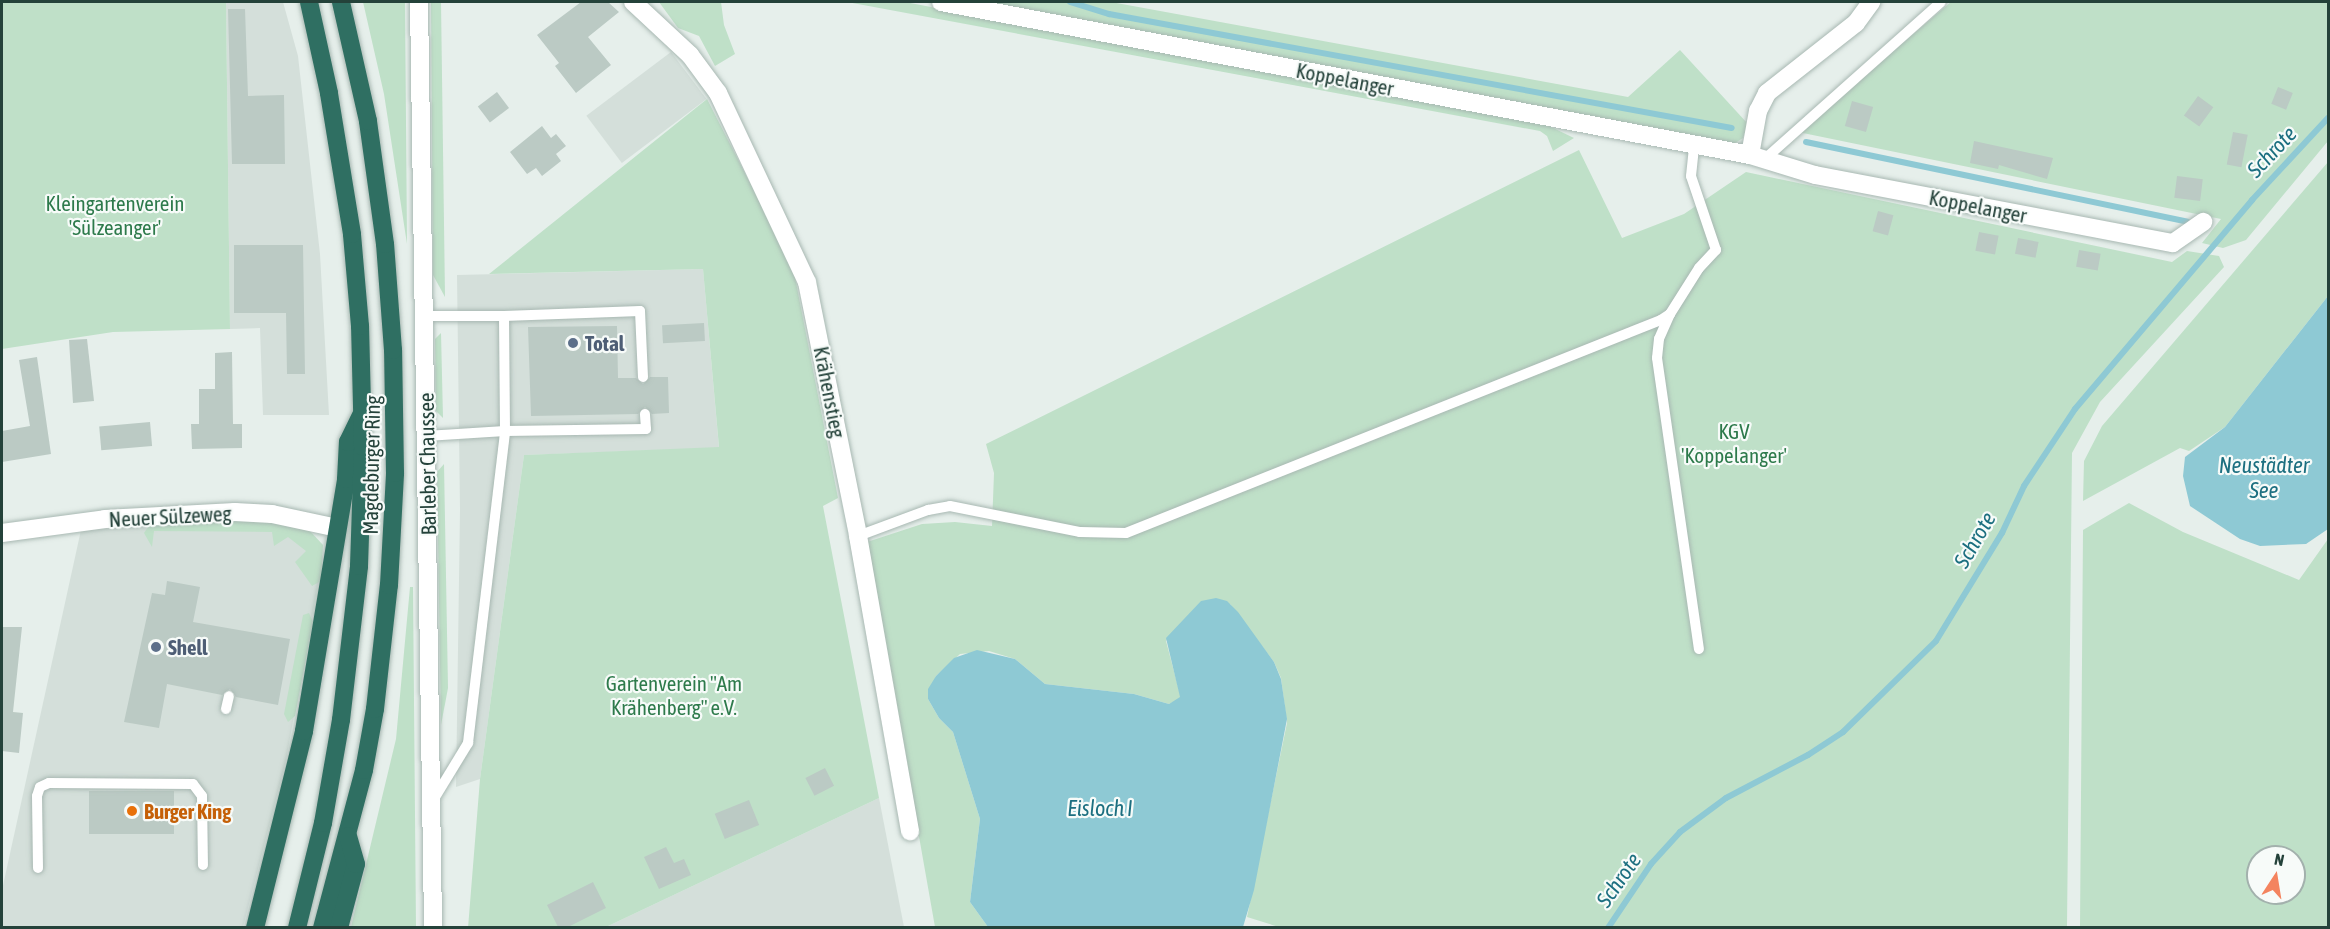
<!DOCTYPE html>
<html>
<head>
<meta charset="utf-8">
<style>
	body { margin:0 }
	#map { position:relative; width:2330px; height:929px; overflow:hidden; background:#e6efeb; font-family:"Asap Condensed",sans-serif }
	div>[style] { position:absolute }
	[style*='--x'] { left:calc(var(--x)*1px); top:calc(var(--y)*1px); width:calc(var(--w)*1px); rotate:calc(var(--a)*1deg) }
	.built>* { inset:0; background:#d4dfda; transform-origin:0 0 }
	.green>* { inset:0; background:#bfe0c8 }
	.water>* { inset:0; background:#8ec9d4 }
	.stream>* { height:6px; margin:-3px; padding:0 3px; transform-origin:3px; border-radius:3px; background:#8ec9d4 }
	.building>* { inset:0; background:#bbcac4; transform-origin:0 0 }
	.roads { filter:drop-shadow(0 0 2px #a8b8b2) drop-shadow(0 0 2px #a8b8b2) }
	.lane>* { height:10px; margin:-5px; padding:0 5px; transform-origin:5px; border-radius:5px; background:#fff }
	.street>* { height:18px; margin:-9px; padding:0 9px; transform-origin:9px; border-radius:9px; background:#fff }
	.secondary>* { height:18px; margin:-9px; padding:0 9px; transform-origin:9px; border-radius:9px; background:#fff }
	.highway>* { height:18px; margin:-9px; padding:0 9px; transform-origin:9px; border-radius:9px; background:#2f6f62 }
	.dots>* { width:16px; height:16px; translate:-50% -50%; box-sizing:border-box; border:3px solid #f7fbf9; border-radius:50% }
	span { translate:-50% -50%; white-space:nowrap; text-align:center; line-height:1.15; -webkit-text-stroke:4.5px #f7fbf9; paint-order:stroke }
	.street-label { font-size:21px; color:#24423a }
	.park-label { font-size:21px; color:#2d7a4b }
	.service-label { font-size:21px; color:#4e5e75; font-weight:700 }
	.left { translate:0 -50%; text-align:left }
	.food-label { font-size:21px; color:#c56008; font-weight:700 }
	.water-label { font-size:22px; color:#1c6f80; font-style:italic }
	.frame { position:absolute; inset:0; border:3px solid #24423a; pointer-events:none }
	.north { position:absolute; left:2246px; top:845px; width:60px; height:60px; box-sizing:border-box; background:#f7fbf9; border:2px solid #a3b1ad; border-radius:50%; rotate:12deg; font-size:16px; font-weight:700; line-height:24px; text-align:center; color:#24423a }
	.north::after { content:''; display:block; margin:auto; width:21px; height:27px; background:#f4845f; clip-path:polygon(50% 0,100% 100%,50% 72%,0 100%) }
</style>
</head>
<body>
<div id="map">
	<div class="built">
		<div style="clip-path:polygon(226px 2px,283px 2px,298px 56px,320px 254px,329px 415px,263px 415px,260px 328px,230px 329px)"></div>
		<div style="left:671px;top:52px;width:59px;height:106px;rotate:53deg"></div>
		<div style="clip-path:polygon(703px 269px,719px 448px,524px 455px,480px 779px,456px 787px,460px 510px,457px 275px)"></div>
		<div style="clip-path:polygon(243px 522px,275px 523px,323px 556px,286px 760px,243px 927px,2px 928px,2px 890px,81px 530px)"></div>
		<div style="clip-path:polygon(879px 798px,904px 927px,606px 927px)"></div>
	</div>
	<div class="green">
		<div style="clip-path:polygon(2px 2px,226px 2px,230px 329px,113px 332px,2px 349px)"></div>
		<div style="clip-path:polygon(363px 2px,405px 2px,407px 244px,384px 94px)"></div>
		<div style="clip-path:polygon(431px 2px,441px 2px,445px 297px,433px 275px)"></div>
		<div style="clip-path:polygon(659px 2px,721px 2px,724px 25px,735px 54px,715px 66px,699px 36px,678px 28px)"></div>
		<div style="clip-path:polygon(847px 2px,905px 2px,1547px 125px,1574px 138px,1553px 151px,1547px 136px,1540px 131px)"></div>
		<div style="clip-path:polygon(968px 2px,1111px 2px,1628px 97px,1680px 50px,1748px 124px,1743px 138px,1732px 145px)"></div>
		<div style="clip-path:polygon(1951px 2px,2328px 2px,2328px 141px,2246px 240px,2223px 248px,2202px 243px,2221px 219px,1798px 132px)"></div>
		<div style="clip-path:polygon(707px 99px,793px 267px,838px 498px,823px 506px,879px 798px,606px 927px,468px 928px,480px 779px,524px 455px,719px 447px,703px 269px,489px 274px)"></div>
		<div style="clip-path:polygon(1579px 150px,1622px 238px,1684px 214px,1746px 172px,2172px 262px,2187px 251px,2219px 256px,2224px 267px,2100px 402px,2072px 453px,2067px 927px,1282px 928px,1247px 917px,1287px 723px,1281px 678px,1274px 662px,1230px 604px,1199px 604px,1166px 641px,1181px 698px,1169px 704px,1134px 694px,1045px 684px,1015px 659px,989px 651px,960px 654px,936px 676px,928px 699px,939px 718px,953px 732px,980px 819px,970px 902px,988px 927px,935px 927px,867px 542px,922px 524px,955px 522px,992px 526px,994px 473px,986px 444px)"></div>
		<div style="clip-path:polygon(2328px 162px,2328px 296px,2225px 427px,2189px 451px,2180px 448px,2083px 501px,2084px 461px,2102px 426px)"></div>
		<div style="clip-path:polygon(441px 333px,443px 418px,436px 411px,435px 339px)"></div>
		<div style="clip-path:polygon(444px 464px,448px 688px,441px 725px,437px 472px)"></div>
		<div style="clip-path:polygon(evenodd,2129px 503px,2183px 532px,2299px 580px,2328px 539px,2328px 927px,2080px 927px,2083px 530px,2129px 503px,2258px 857px,2294px 857px,2294px 893px,2258px 893px,2258px 857px)"></div>
		<div style="clip-path:polygon(273px 520px,310px 531px,323px 545px,321px 581px,312px 586px,295px 562px,306px 551px,288px 537px,274px 546px,272px 532px,154px 531px,152px 547px,144px 533px,150px 524px)"></div>
		<div style="clip-path:polygon(410px 587px,413px 587px,416px 927px,351px 927px,396px 739px)"></div>
		<div style="clip-path:polygon(309px 613px,313px 622px,295px 716px,288px 722px,284px 714px,303px 615px)"></div>
	</div>
	<div class="water">
		<div style="clip-path:polygon(2328px 296px,2328px 529px,2306px 544px,2260px 546px,2240px 539px,2190px 506px,2183px 476px,2185px 457px,2225px 427px)"></div>
		<div style="clip-path:polygon(1216px 598px,1227px 601px,1238px 612px,1274px 662px,1281px 679px,1287px 719px,1254px 890px,1243px 927px,988px 927px,970px 902px,980px 819px,953px 732px,939px 718px,928px 699px,928px 689px,936px 676px,954px 658px,977px 650px,1015px 659px,1045px 684px,1134px 694px,1169px 704px,1180px 697px,1166px 638px,1201px 601px)"></div>
	</div>
	<div class="stream">
		<div style="--x:1070;--y:2;--w:41;--a:17.1"></div>
		<div style="--x:1109;--y:14;--w:633;--a:10.37"></div>
		<div style="--x:1806;--y:142;--w:390;--a:11.8"></div>
		<div style="--x:1608;--y:928;--w:77;--a:-56.1"></div>
		<div style="--x:1651;--y:864;--w:43;--a:-47.8"></div>
		<div style="--x:1680;--y:832;--w:57;--a:-36.5"></div>
		<div style="--x:1726;--y:798;--w:93;--a:-27.7"></div>
		<div style="--x:1808;--y:755;--w:42;--a:-33.3"></div>
		<div style="--x:1843;--y:732;--w:130;--a:-44.4"></div>
		<div style="--x:1936;--y:641;--w:127;--a:-58.6"></div>
		<div style="--x:2002;--y:533;--w:52;--a:-64.9"></div>
		<div style="--x:2024;--y:486;--w:92;--a:-56.5"></div>
		<div style="--x:2075;--y:409;--w:274;--a:-49.7"></div>
		<div style="--x:2252;--y:200;--w:112;--a:-47.2"></div>
	</div>
	<div class="building">
		<div style="clip-path:polygon(581px 2px,608px 2px,619px 12px,588px 37px,611px 65px,576px 93px,555px 66px,559px 63px,537px 35px)"></div>
		<div style="clip-path:polygon(228px 9px,245px 9px,248px 96px,284px 95px,285px 164px,232px 164px)"></div>
		<div style="left:2278px;top:87px;width:16px;height:18px;rotate:22deg"></div>
		<div style="left:497px;top:92px;width:20px;height:24px;rotate:53deg"></div>
		<div style="left:2198px;top:96px;width:19px;height:24px;rotate:36deg"></div>
		<div style="left:1852px;top:101px;width:22px;height:26px;rotate:16deg"></div>
		<div style="clip-path:polygon(542px 126px,551px 138px,556px 134px,566px 146px,556px 154px,561px 161px,542px 176px,536px 168px,527px 174px,510px 152px)"></div>
		<div style="left:2233px;top:132px;width:15px;height:33px;rotate:11deg"></div>
		<div style="clip-path:polygon(1974px 141px,2053px 158px,2047px 179px,1999px 165px,1998px 169px,1970px 163px)"></div>
		<div style="left:2177px;top:176px;width:26px;height:22px;rotate:7deg"></div>
		<div style="left:1878px;top:211px;width:16px;height:21px;rotate:15deg"></div>
		<div style="left:1979px;top:232px;width:20px;height:19px;rotate:11deg"></div>
		<div style="left:2018px;top:238px;width:21px;height:16px;rotate:11deg"></div>
		<div style="clip-path:polygon(234px 245px,303px 245px,305px 374px,287px 374px,286px 313px,234px 313px)"></div>
		<div style="left:2079px;top:250px;width:22px;height:17px;rotate:10deg"></div>
		<div style="left:704px;top:323px;width:18px;height:42px;rotate:87deg"></div>
		<div style="clip-path:polygon(617px 326px,618px 378px,636px 378px,643px 384px,650px 377px,668px 377px,669px 413px,652px 414px,645px 407px,638px 414px,531px 416px,528px 327px)"></div>
		<div style="clip-path:polygon(87px 339px,94px 401px,73px 403px,69px 340px)"></div>
		<div style="clip-path:polygon(232px 352px,233px 424px,242px 424px,242px 448px,192px 449px,191px 424px,199px 424px,199px 389px,215px 389px,215px 353px)"></div>
		<div style="clip-path:polygon(37px 357px,51px 454px,2px 462px,2px 431px,30px 426px,19px 360px)"></div>
		<div style="left:150px;top:422px;width:24px;height:51px;rotate:85deg"></div>
		<div style="clip-path:polygon(167px 581px,200px 587px,193px 622px,290px 639px,278px 705px,236px 697px,230px 689px,222px 695px,167px 684px,159px 728px,124px 722px,152px 593px,165px 595px)"></div>
		<div style="clip-path:polygon(2px 627px,22px 627px,13px 712px,23px 713px,19px 753px,2px 751px)"></div>
		<div style="left:825px;top:768px;width:20px;height:22px;rotate:63deg"></div>
		<div style="left:89px;top:791px;width:85px;height:43px"></div>
		<div style="left:749px;top:800px;width:27px;height:37px;rotate:68deg"></div>
		<div style="clip-path:polygon(666px 847px,674px 863px,684px 859px,691px 875px,659px 889px,644px 857px)"></div>
		<div style="clip-path:polygon(593px 882px,606px 908px,568px 927px,558px 927px,547px 905px)"></div>
	</div>
	<div class="roads">
		<div class="lane">
			<div style="--x:1766;--y:158;--w:234;--a:-41.7"></div>
			<div style="--x:1670;--y:314;--w:27;--a:114"></div>
			<div style="--x:1659;--y:339;--w:19;--a:96"></div>
			<div style="--x:1657;--y:358;--w:294;--a:81.8"></div>
			<div style="--x:425;--y:316;--w:79;--a:0"></div>
			<div style="--x:426;--y:436;--w:79;--a:-3.6"></div>
			<div style="--x:505;--y:431;--w:115;--a:-90.5"></div>
			<div style="--x:504;--y:316;--w:136;--a:-2.1"></div>
			<div style="--x:640;--y:311;--w:66;--a:87.4"></div>
			<div style="--x:858;--y:536;--w:75;--a:-20.4"></div>
			<div style="--x:928;--y:510;--w:22;--a:-10"></div>
			<div style="--x:950;--y:506;--w:133;--a:11.3"></div>
			<div style="--x:1080;--y:532;--w:46;--a:1.2"></div>
			<div style="--x:1126;--y:533;--w:576;--a:-21.71"></div>
			<div style="--x:1661;--y:320;--w:11;--a:-34"></div>
			<div style="--x:1670;--y:314;--w:54;--a:-57.8"></div>
			<div style="--x:1699;--y:268;--w:25;--a:-47"></div>
			<div style="--x:1716;--y:250;--w:78;--a:-108.7"></div>
			<div style="--x:1691;--y:176;--w:31;--a:-84"></div>
			<div style="--x:226;--y:709;--w:13;--a:-77"></div>
			<div style="--x:434;--y:799;--w:66;--a:-58.7"></div>
			<div style="--x:468;--y:743;--w:314;--a:-83.2"></div>
			<div style="--x:505;--y:431;--w:141;--a:-0.8"></div>
			<div style="--x:646;--y:429;--w:15;--a:-94"></div>
			<div style="--x:38;--y:868;--w:72;--a:-90.8"></div>
			<div style="--x:37;--y:796;--w:9;--a:-72"></div>
			<div style="--x:40;--y:787;--w:10;--a:-24"></div>
			<div style="--x:49;--y:783;--w:144;--a:0.4"></div>
			<div style="--x:193;--y:784;--w:15;--a:53"></div>
			<div style="--x:202;--y:796;--w:69;--a:89.2"></div>
		</div>
		<div class="street">
			<div style="--x:633;--y:2;--w:78;--a:42.9"></div>
			<div style="--x:690;--y:55;--w:47;--a:53.6"></div>
			<div style="--x:718;--y:93;--w:209;--a:64.8"></div>
			<div style="--x:807;--y:282;--w:259;--a:78.6"></div>
			<div style="--x:858;--y:536;--w:300;--a:80"></div>
			<div style="--x:941;--y:2;--w:823;--a:10.71"></div>
			<div style="--x:1750;--y:155;--w:68;--a:17.1"></div>
			<div style="--x:1815;--y:175;--w:364;--a:10.8"></div>
			<div style="--x:2173;--y:243;--w:37;--a:-35"></div>
			<div style="--x:1750;--y:155;--w:45;--a:-79.7"></div>
			<div style="--x:1758;--y:111;--w:20;--a:-63"></div>
			<div style="--x:1767;--y:93;--w:113;--a:-38.2"></div>
			<div style="--x:1856;--y:23;--w:26;--a:-54"></div>
			<div style="--x:2;--y:533;--w:104;--a:-7.7"></div>
			<div style="--x:105;--y:519;--w:130;--a:-3.1"></div>
			<div style="--x:235;--y:512;--w:37;--a:3"></div>
			<div style="--x:272;--y:514;--w:67;--a:12"></div>
		</div>
		<div class="secondary">
			<div style="--x:419;--y:2;--w:926;--a:89.13"></div>
		</div>
		<div class="highway">
			<div style="--x:255;--y:928;--w:203;--a:-76"></div>
			<div style="--x:304;--y:731;--w:255;--a:-80.5"></div>
			<div style="--x:346;--y:479;--w:37;--a:-87"></div>
			<div style="--x:348;--y:442;--w:30;--a:-64"></div>
			<div style="--x:297;--y:928;--w:108;--a:-76.1"></div>
			<div style="--x:323;--y:823;--w:105;--a:-80.1"></div>
			<div style="--x:341;--y:720;--w:155;--a:-83.3"></div>
			<div style="--x:359;--y:566;--w:119;--a:-88.1"></div>
			<div style="--x:363;--y:447;--w:121;--a:-91.4"></div>
			<div style="--x:360;--y:326;--w:92;--a:-95"></div>
			<div style="--x:352;--y:234;--w:143;--a:-99.3"></div>
			<div style="--x:329;--y:93;--w:93;--a:-102.4"></div>
			<div style="--x:322;--y:928;--w:163;--a:-75.1"></div>
			<div style="--x:364;--y:770;--w:62;--a:-79.8"></div>
			<div style="--x:375;--y:709;--w:125;--a:-83.6"></div>
			<div style="--x:389;--y:585;--w:112;--a:-86.9"></div>
			<div style="--x:395;--y:473;--w:123;--a:-90.9"></div>
			<div style="--x:393;--y:350;--w:106;--a:-94.3"></div>
			<div style="--x:385;--y:244;--w:124;--a:-97.9"></div>
			<div style="--x:368;--y:121;--w:122;--a:-102.8"></div>
			<div style="--x:339;--y:928;--w:66;--a:-75.1"></div>
			<div style="--x:356;--y:864;--w:29;--a:-106"></div>
		</div>
	</div>
	<div class="dots">
		<div style="left:573px;top:343px;background:#5c6f8a"></div>
		<div style="left:156px;top:647px;background:#5c6f8a"></div>
		<div style="left:132px;top:811px;background:#e8710a"></div>
	</div>
	<div class="street-label">
		<span style="left:1345px;top:79px;rotate:11deg">Koppelanger</span>
		<span style="left:1978px;top:206px;rotate:11deg">Koppelanger</span>
		<span style="left:830px;top:392px;rotate:79deg">Krähenstieg</span>
		<span style="left:427px;top:464px;rotate:-91deg">Barleber Chaussee</span>
		<span style="left:371px;top:465px;rotate:-89deg">Magdeburger Ring</span>
		<span style="left:170px;top:516px;rotate:-3deg">Neuer Sülzeweg</span>
	</div>
	<div class="park-label">
		<span style="left:115px;top:215px">Kleingartenverein<br>'Sülzeanger'</span>
		<span style="left:1734px;top:443px">KGV<br>'Koppelanger'</span>
		<span style="left:674px;top:695px">Gartenverein "Am<br>Krähenberg" e.V.</span>
	</div>
	<div class="service-label">
		<span class="left" style="left:585px;top:343px">Total</span>
		<span class="left" style="left:168px;top:647px">Shell</span>
	</div>
	<div class="food-label">
		<span class="left" style="left:144px;top:811px">Burger King</span>
	</div>
	<div class="water-label">
		<span style="left:2272px;top:152px;rotate:-47deg">Schrote</span>
		<span style="left:2264px;top:478px">Neustädter<br>See</span>
		<span style="left:1975px;top:540px;rotate:-60deg">Schrote</span>
		<span style="left:1100px;top:809px">Eisloch I</span>
		<span style="left:1619px;top:880px;rotate:-55deg">Schrote</span>
	</div>
	<div class="frame"></div>
	<div class="north">N</div>
</div>
</body>
</html>
